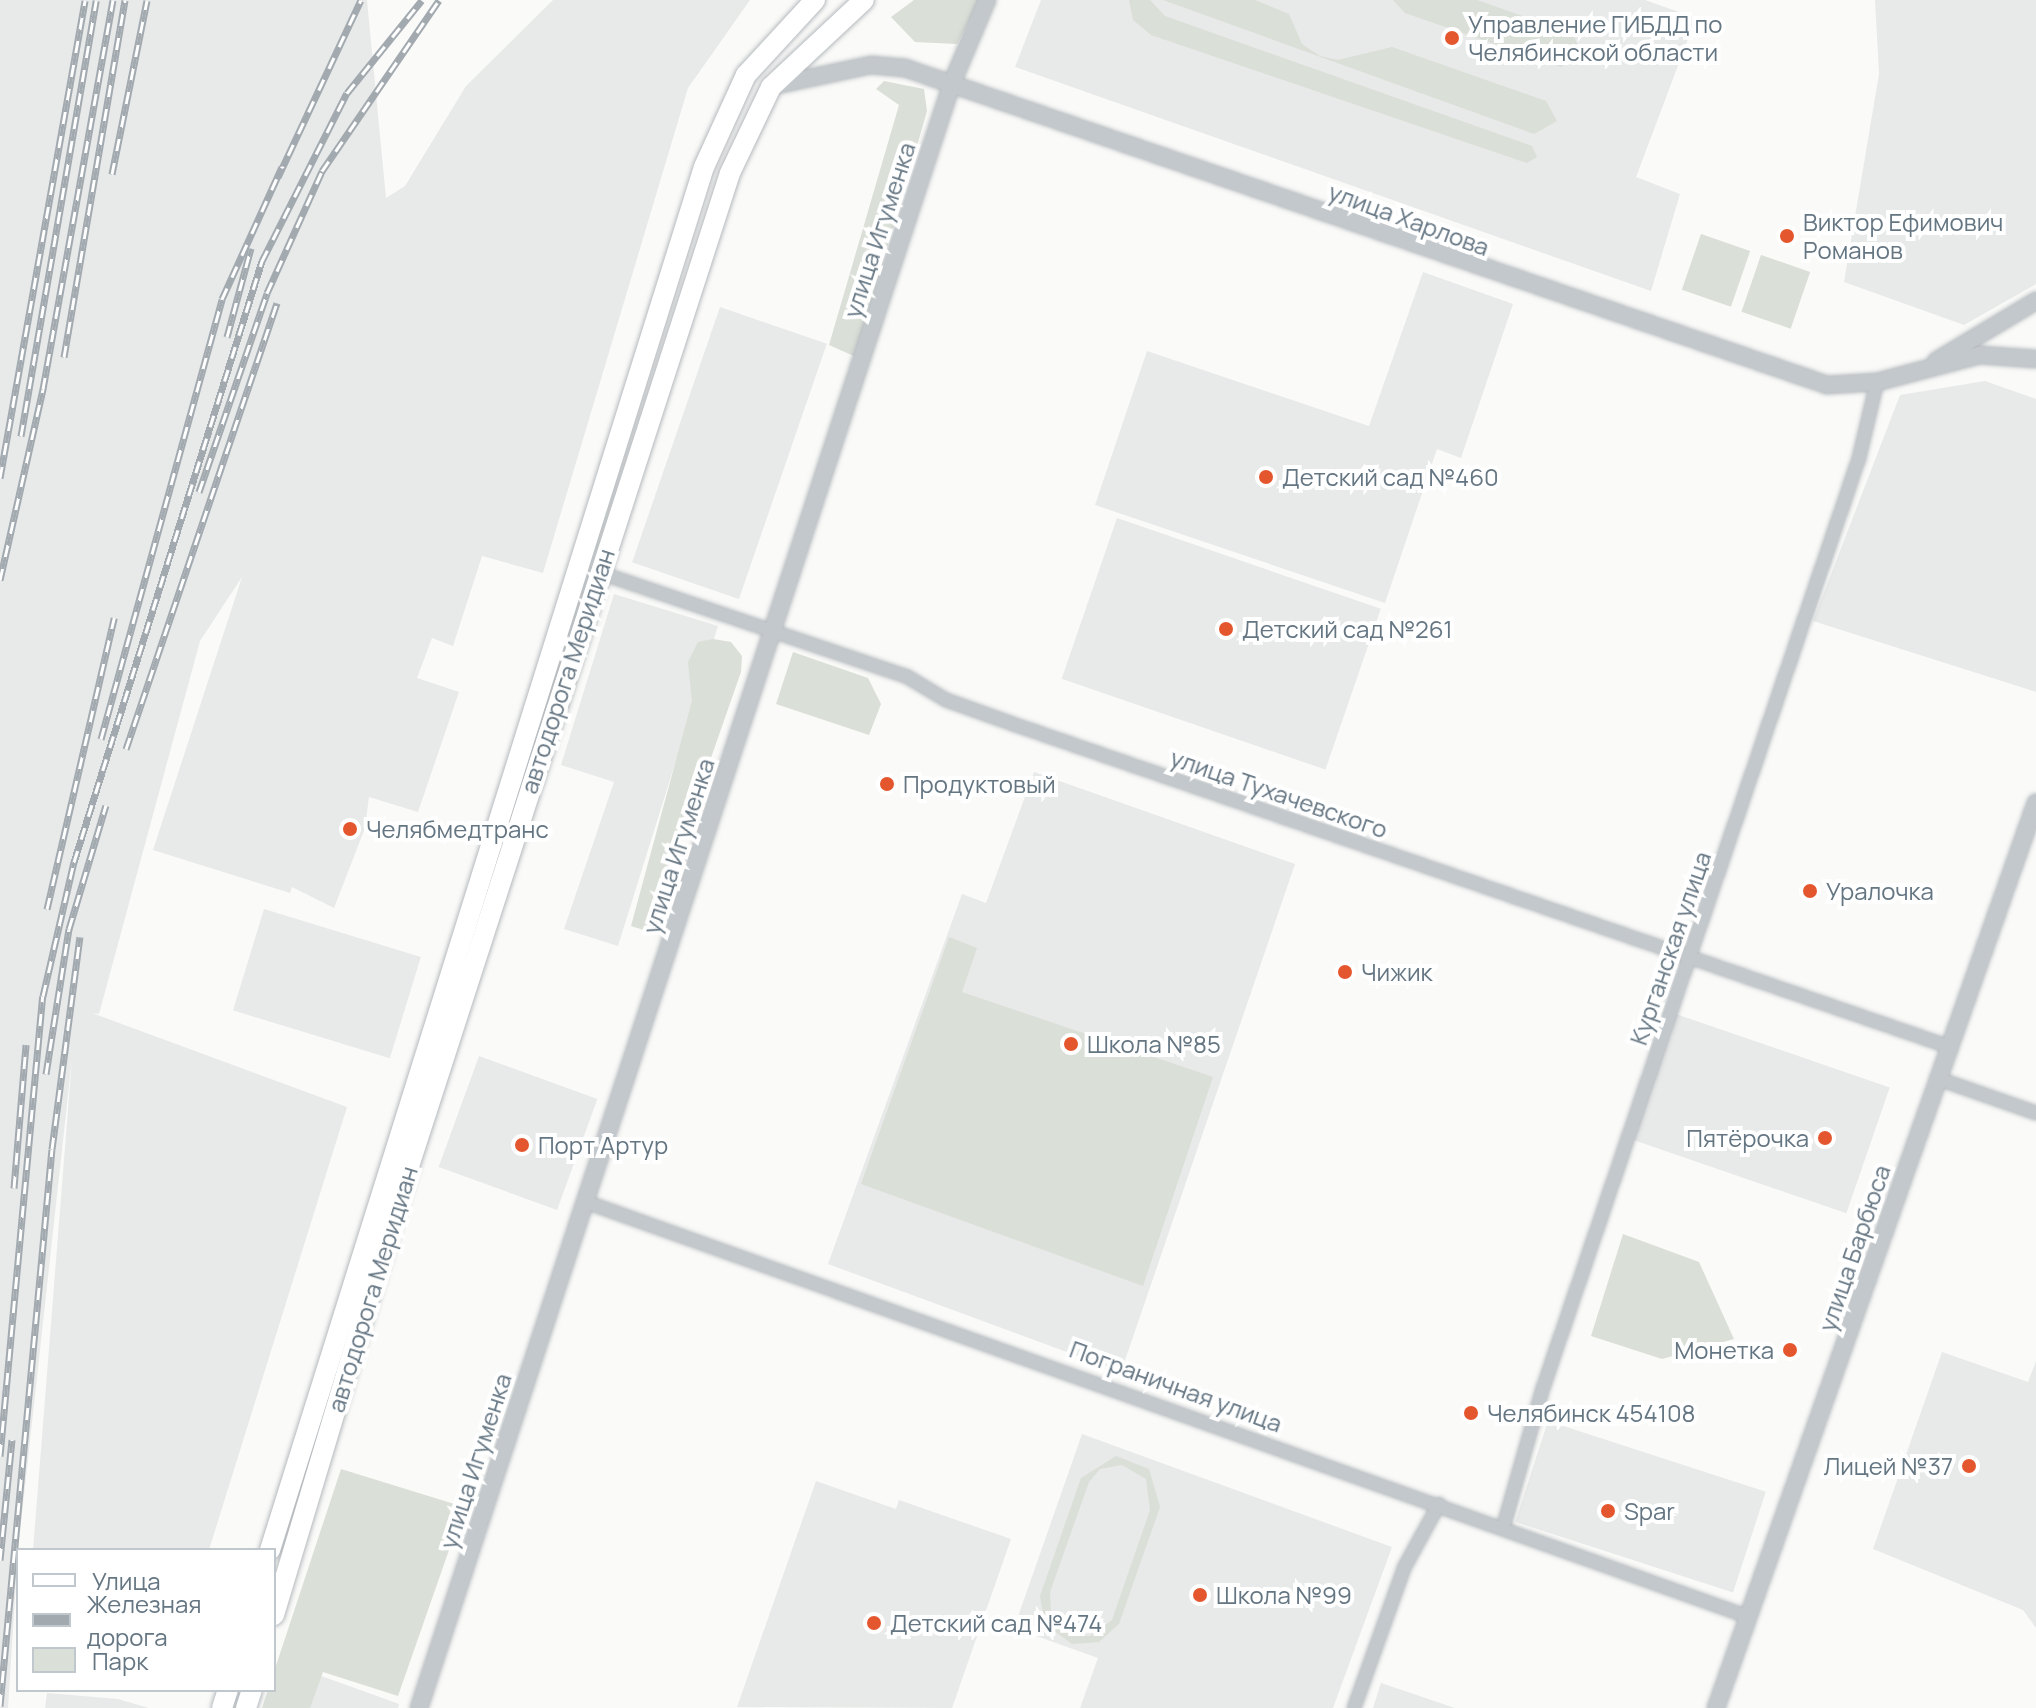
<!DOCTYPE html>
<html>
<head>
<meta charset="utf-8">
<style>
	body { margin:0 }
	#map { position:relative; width:2036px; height:1708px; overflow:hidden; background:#fafaf8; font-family:Manrope,sans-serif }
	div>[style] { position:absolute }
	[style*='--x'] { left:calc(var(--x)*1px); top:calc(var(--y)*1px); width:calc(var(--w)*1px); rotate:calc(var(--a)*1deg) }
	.built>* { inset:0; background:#e8e9e9; transform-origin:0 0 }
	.green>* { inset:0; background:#dadfd7; transform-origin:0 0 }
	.roads { filter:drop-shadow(0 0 2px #b5babe) drop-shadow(0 0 2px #b5babe) }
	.minor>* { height:12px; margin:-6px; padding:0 6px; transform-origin:6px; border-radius:6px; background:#c3c8cc }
	.tertiary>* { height:16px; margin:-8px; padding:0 8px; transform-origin:8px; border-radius:8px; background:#c3c8cc }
	.primary>* { height:20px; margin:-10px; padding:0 10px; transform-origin:10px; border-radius:10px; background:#fff }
	.rail>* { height:7px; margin-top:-3.5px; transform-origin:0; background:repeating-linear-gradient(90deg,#fff 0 12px,#a2aab0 0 24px); box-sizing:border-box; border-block:2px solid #a2aab0 }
	.dots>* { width:22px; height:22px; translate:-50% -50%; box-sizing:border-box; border:4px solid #fff; border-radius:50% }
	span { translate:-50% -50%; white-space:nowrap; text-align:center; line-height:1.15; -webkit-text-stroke:8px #fff; paint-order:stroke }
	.poi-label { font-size:24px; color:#657683 }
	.left { translate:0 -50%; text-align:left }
	.right { translate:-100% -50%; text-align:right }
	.street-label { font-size:24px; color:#657683 }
	.legend { position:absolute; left:16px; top:1548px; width:260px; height:144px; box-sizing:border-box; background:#fff; border:2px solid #c1c8cd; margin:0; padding:10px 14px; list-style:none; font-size:24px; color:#657683 }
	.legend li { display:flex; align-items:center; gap:16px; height:40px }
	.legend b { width:40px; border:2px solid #c1c8cd }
</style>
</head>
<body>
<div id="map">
	<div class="built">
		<div style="clip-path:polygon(0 0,367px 0,386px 198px,405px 186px,466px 86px,553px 0,750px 0,688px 88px,543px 573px,482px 556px,453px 646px,432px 638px,417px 678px,459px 692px,418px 812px,369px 797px,365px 828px,334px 908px,292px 887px,290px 893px,153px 850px,242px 577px,200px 641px,99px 1014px,92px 1013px,347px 1107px,209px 1550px,33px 1550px,72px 1059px,18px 1550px,8px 1708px,0 1708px)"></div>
		<div style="clip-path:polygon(1041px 0,1645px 0,1696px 18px,1636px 177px,1680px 194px,1651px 291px,1015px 67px)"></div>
		<div style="clip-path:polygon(1875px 0,2036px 0,2036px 284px,1964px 325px,1844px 282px,1879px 74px)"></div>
		<div style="clip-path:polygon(1423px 272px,1513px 304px,1461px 458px,1437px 449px,1385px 603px,1095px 505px,1147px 351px,1369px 426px)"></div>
		<div style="left:720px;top:307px;width:113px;height:270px;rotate:19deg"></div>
		<div style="clip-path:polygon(1985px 381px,2036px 399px,2036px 692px,1813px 621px,1900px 395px)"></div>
		<div style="left:1117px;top:518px;width:279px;height:170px;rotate:19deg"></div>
		<div style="clip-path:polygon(614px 594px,718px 626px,618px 946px,564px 929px,614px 782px,561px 765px)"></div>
		<div style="clip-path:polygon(1034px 772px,1295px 864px,1121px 1372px,828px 1264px,962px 894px,986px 903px)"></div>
		<div style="left:264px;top:909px;width:164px;height:106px;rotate:17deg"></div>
		<div style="left:1676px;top:1014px;width:226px;height:133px;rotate:19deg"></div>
		<div style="left:479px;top:1056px;width:126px;height:118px;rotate:20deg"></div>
		<div style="clip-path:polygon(1942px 1352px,2028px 1382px,2036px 1361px,2036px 1628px,2023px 1610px,1873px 1549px)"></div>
		<div style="left:1548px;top:1421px;width:229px;height:106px;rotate:18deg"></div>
		<div style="clip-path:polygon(1082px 1434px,1392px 1547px,1333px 1708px,1080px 1708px,1098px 1658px,1014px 1628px)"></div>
		<div style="clip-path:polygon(816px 1481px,896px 1509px,899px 1500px,1011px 1539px,952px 1708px,737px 1707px)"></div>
		<div style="clip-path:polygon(313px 1673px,399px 1704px,398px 1708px,301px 1708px)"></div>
		<div style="clip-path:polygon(1381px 1683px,1455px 1708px,1373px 1708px)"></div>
		<div style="clip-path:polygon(47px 1693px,118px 1699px,149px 1708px,45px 1708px)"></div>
	</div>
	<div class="green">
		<div style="clip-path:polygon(914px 0,980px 0,957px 44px,915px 42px,891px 17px)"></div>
		<div style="clip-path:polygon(1129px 0,1150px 0,1165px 16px,1532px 146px,1537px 157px,1527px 163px,1151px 35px,1133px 20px)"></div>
		<div style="clip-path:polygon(1163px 0,1255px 0,1289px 14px,1302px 44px,1320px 56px,1338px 60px,1392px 47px,1546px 101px,1557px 121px,1534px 134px)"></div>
		<div style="clip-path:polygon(1393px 0,1477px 0,1573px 34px,1581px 53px,1561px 67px,1405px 13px)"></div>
		<div style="clip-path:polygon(884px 81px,924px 89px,927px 111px,856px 357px,829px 345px,899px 105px,876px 89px)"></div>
		<div style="left:1701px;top:234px;width:52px;height:59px;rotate:19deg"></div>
		<div style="left:1761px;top:255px;width:52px;height:60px;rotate:19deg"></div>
		<div style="clip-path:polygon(713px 639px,731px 642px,742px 656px,741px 672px,650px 932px,631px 926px,692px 701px,688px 662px,698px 642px)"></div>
		<div style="clip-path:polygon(793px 652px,868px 678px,881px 704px,869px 735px,776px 704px)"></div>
		<div style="clip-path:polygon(949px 937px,977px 948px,962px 992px,1213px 1077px,1143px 1286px,861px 1184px)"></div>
		<div style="clip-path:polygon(1623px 1234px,1699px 1262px,1734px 1339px,1662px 1359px,1591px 1336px)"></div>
		<div style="clip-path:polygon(evenodd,1116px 1456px,1149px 1469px,1160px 1507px,1119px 1624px,1099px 1642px,1072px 1644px,1045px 1624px,1040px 1596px,1081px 1478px,1116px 1456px,1122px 1465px,1146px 1479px,1150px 1510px,1112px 1620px,1090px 1636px,1069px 1634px,1051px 1615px,1050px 1592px,1089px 1482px,1100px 1469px,1122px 1465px)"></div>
		<div style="clip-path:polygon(341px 1469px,464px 1507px,398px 1696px,323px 1672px,310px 1708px,262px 1708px)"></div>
	</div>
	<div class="roads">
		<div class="minor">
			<div style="--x:598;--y:572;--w:325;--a:18.7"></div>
			<div style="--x:906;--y:676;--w:47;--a:31"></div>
			<div style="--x:946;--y:700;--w:71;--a:19.7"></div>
			<div style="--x:1013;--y:724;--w:991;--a:19.02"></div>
			<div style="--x:1939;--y:1079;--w:103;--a:19.3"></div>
			<div style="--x:586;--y:1202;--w:1235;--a:19.64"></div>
			<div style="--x:1503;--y:1528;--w:146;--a:-74.1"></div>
			<div style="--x:1543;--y:1388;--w:982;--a:-71.23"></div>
			<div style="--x:1859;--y:458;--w:78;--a:-76.7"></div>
			<div style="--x:1354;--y:1708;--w:149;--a:-70.3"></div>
			<div style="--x:1404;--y:1568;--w:73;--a:-61.3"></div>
		</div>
		<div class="tertiary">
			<div style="--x:772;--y:86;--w:101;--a:-12"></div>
			<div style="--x:871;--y:65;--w:34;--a:5"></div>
			<div style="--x:905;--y:68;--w:975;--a:18.97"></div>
			<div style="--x:1827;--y:385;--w:50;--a:-3.4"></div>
			<div style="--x:1877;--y:382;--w:106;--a:-14.7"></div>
			<div style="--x:1980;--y:355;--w:56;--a:4.1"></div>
			<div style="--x:1936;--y:361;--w:117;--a:-31"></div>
			<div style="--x:419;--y:1708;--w:1710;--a:-71.84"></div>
			<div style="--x:952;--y:83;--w:90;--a:-67.1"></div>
			<div style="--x:1716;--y:1708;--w:960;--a:-70.53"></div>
		</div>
		<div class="primary">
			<div style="--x:270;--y:1550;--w:1449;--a:-72.58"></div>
			<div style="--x:704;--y:167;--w:101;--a:-65.5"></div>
			<div style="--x:746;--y:75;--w:102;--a:-47.4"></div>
			<div style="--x:274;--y:1615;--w:443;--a:-73.3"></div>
			<div style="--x:401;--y:1191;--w:1070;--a:-72.09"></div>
			<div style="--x:730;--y:173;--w:95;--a:-64.5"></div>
			<div style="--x:771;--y:87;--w:127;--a:-43.1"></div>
			<div style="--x:222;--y:1708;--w:19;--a:-72"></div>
			<div style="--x:246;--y:1708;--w:19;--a:-72"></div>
		</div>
	</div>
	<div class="rail">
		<div style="--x:112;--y:174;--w:177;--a:-78.6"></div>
		<div style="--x:278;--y:177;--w:195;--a:-64.9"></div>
		<div style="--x:227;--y:337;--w:92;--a:-74.9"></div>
		<div style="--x:64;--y:357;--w:362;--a:-80.3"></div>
		<div style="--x:21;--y:436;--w:442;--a:-80.2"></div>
		<div style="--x:0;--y:478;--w:485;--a:-79.9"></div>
		<div style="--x:199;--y:492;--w:210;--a:-71.1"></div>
		<div style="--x:267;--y:293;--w:134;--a:-65.7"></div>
		<div style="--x:322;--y:171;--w:207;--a:-55.6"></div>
		<div style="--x:0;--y:580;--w:196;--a:-77.3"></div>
		<div style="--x:43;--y:389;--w:395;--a:-79.8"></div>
		<div style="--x:101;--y:739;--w:456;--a:-74.6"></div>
		<div style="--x:222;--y:299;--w:145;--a:-65.6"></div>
		<div style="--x:126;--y:749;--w:471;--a:-71.3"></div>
		<div style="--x:47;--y:909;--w:299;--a:-77"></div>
		<div style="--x:46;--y:1074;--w:147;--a:-81"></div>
		<div style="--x:69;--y:929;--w:129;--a:-73.4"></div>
		<div style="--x:14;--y:1188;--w:144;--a:-85.2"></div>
		<div style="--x:0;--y:1456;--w:462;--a:-84.7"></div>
		<div style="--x:43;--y:996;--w:138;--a:-77"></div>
		<div style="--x:74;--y:862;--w:630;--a:-72.63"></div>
		<div style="--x:262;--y:261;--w:188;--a:-63.2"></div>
		<div style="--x:347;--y:93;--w:119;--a:-51.1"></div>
		<div style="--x:0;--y:1560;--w:121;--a:-84.3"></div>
		<div style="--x:0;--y:1706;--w:559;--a:-84.67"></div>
		<div style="--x:52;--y:1149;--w:214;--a:-82.5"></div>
	</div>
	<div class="dots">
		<div style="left:1452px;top:38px;background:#e4572e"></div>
		<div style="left:1787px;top:236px;background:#e4572e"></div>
		<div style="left:1266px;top:477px;background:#e4572e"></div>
		<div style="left:1226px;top:629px;background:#e4572e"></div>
		<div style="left:887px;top:784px;background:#e4572e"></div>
		<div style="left:350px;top:829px;background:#e4572e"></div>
		<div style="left:1810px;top:891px;background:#e4572e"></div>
		<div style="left:1345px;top:972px;background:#e4572e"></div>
		<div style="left:1071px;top:1044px;background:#e4572e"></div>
		<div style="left:1825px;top:1138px;background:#e4572e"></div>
		<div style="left:522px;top:1145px;background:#e4572e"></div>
		<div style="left:1790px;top:1350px;background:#e4572e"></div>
		<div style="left:1471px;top:1413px;background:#e4572e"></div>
		<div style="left:1969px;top:1466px;background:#e4572e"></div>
		<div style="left:1608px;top:1511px;background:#e4572e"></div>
		<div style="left:1200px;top:1595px;background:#e4572e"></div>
		<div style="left:874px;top:1623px;background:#e4572e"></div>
	</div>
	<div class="poi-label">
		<span class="left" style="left:1468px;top:38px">Управление ГИБДД по<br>Челябинской области</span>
		<span class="left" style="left:1803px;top:236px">Виктор Ефимович<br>Романов</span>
		<span class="left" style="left:1282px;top:477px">Детский сад №460</span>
		<span class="left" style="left:1242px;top:629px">Детский сад №261</span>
		<span class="left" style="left:903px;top:784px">Продуктовый</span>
		<span class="left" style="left:366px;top:829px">Челябмедтранс</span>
		<span class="left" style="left:1826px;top:891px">Уралочка</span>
		<span class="left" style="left:1361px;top:972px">Чижик</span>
		<span class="left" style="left:1087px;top:1044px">Школа №85</span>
		<span class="right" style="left:1809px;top:1138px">Пятёрочка</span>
		<span class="left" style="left:538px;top:1145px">Порт Артур</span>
		<span class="right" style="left:1774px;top:1350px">Монетка</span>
		<span class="left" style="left:1487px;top:1413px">Челябинск 454108</span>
		<span class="right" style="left:1953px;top:1466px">Лицей №37</span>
		<span class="left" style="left:1624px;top:1511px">Spar</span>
		<span class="left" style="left:1216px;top:1595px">Школа №99</span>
		<span class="left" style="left:890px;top:1623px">Детский сад №474</span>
	</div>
	<div class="street-label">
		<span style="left:1409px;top:219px;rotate:20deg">улица Харлова</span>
		<span style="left:879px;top:230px;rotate:-72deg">улица Игуменка</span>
		<span style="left:567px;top:671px;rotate:-72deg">автодорога Меридиан</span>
		<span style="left:1279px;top:793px;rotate:19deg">улица Тухачевского</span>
		<span style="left:678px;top:846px;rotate:-72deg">улица Игуменка</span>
		<span style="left:1670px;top:948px;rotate:-71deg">Курганская улица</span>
		<span style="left:1854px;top:1248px;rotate:-71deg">улица Барбюса</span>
		<span style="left:372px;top:1289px;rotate:-73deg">автодорога Меридиан</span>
		<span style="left:1176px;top:1386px;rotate:20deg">Пограничная улица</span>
		<span style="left:475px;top:1461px;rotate:-72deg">улица Игуменка</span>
	</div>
	<ul class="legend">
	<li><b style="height:10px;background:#fff"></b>Улица</li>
	<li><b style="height:10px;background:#a2aab0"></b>Железная дорога</li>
	<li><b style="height:22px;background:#dadfd7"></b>Парк</li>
	</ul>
</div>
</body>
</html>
